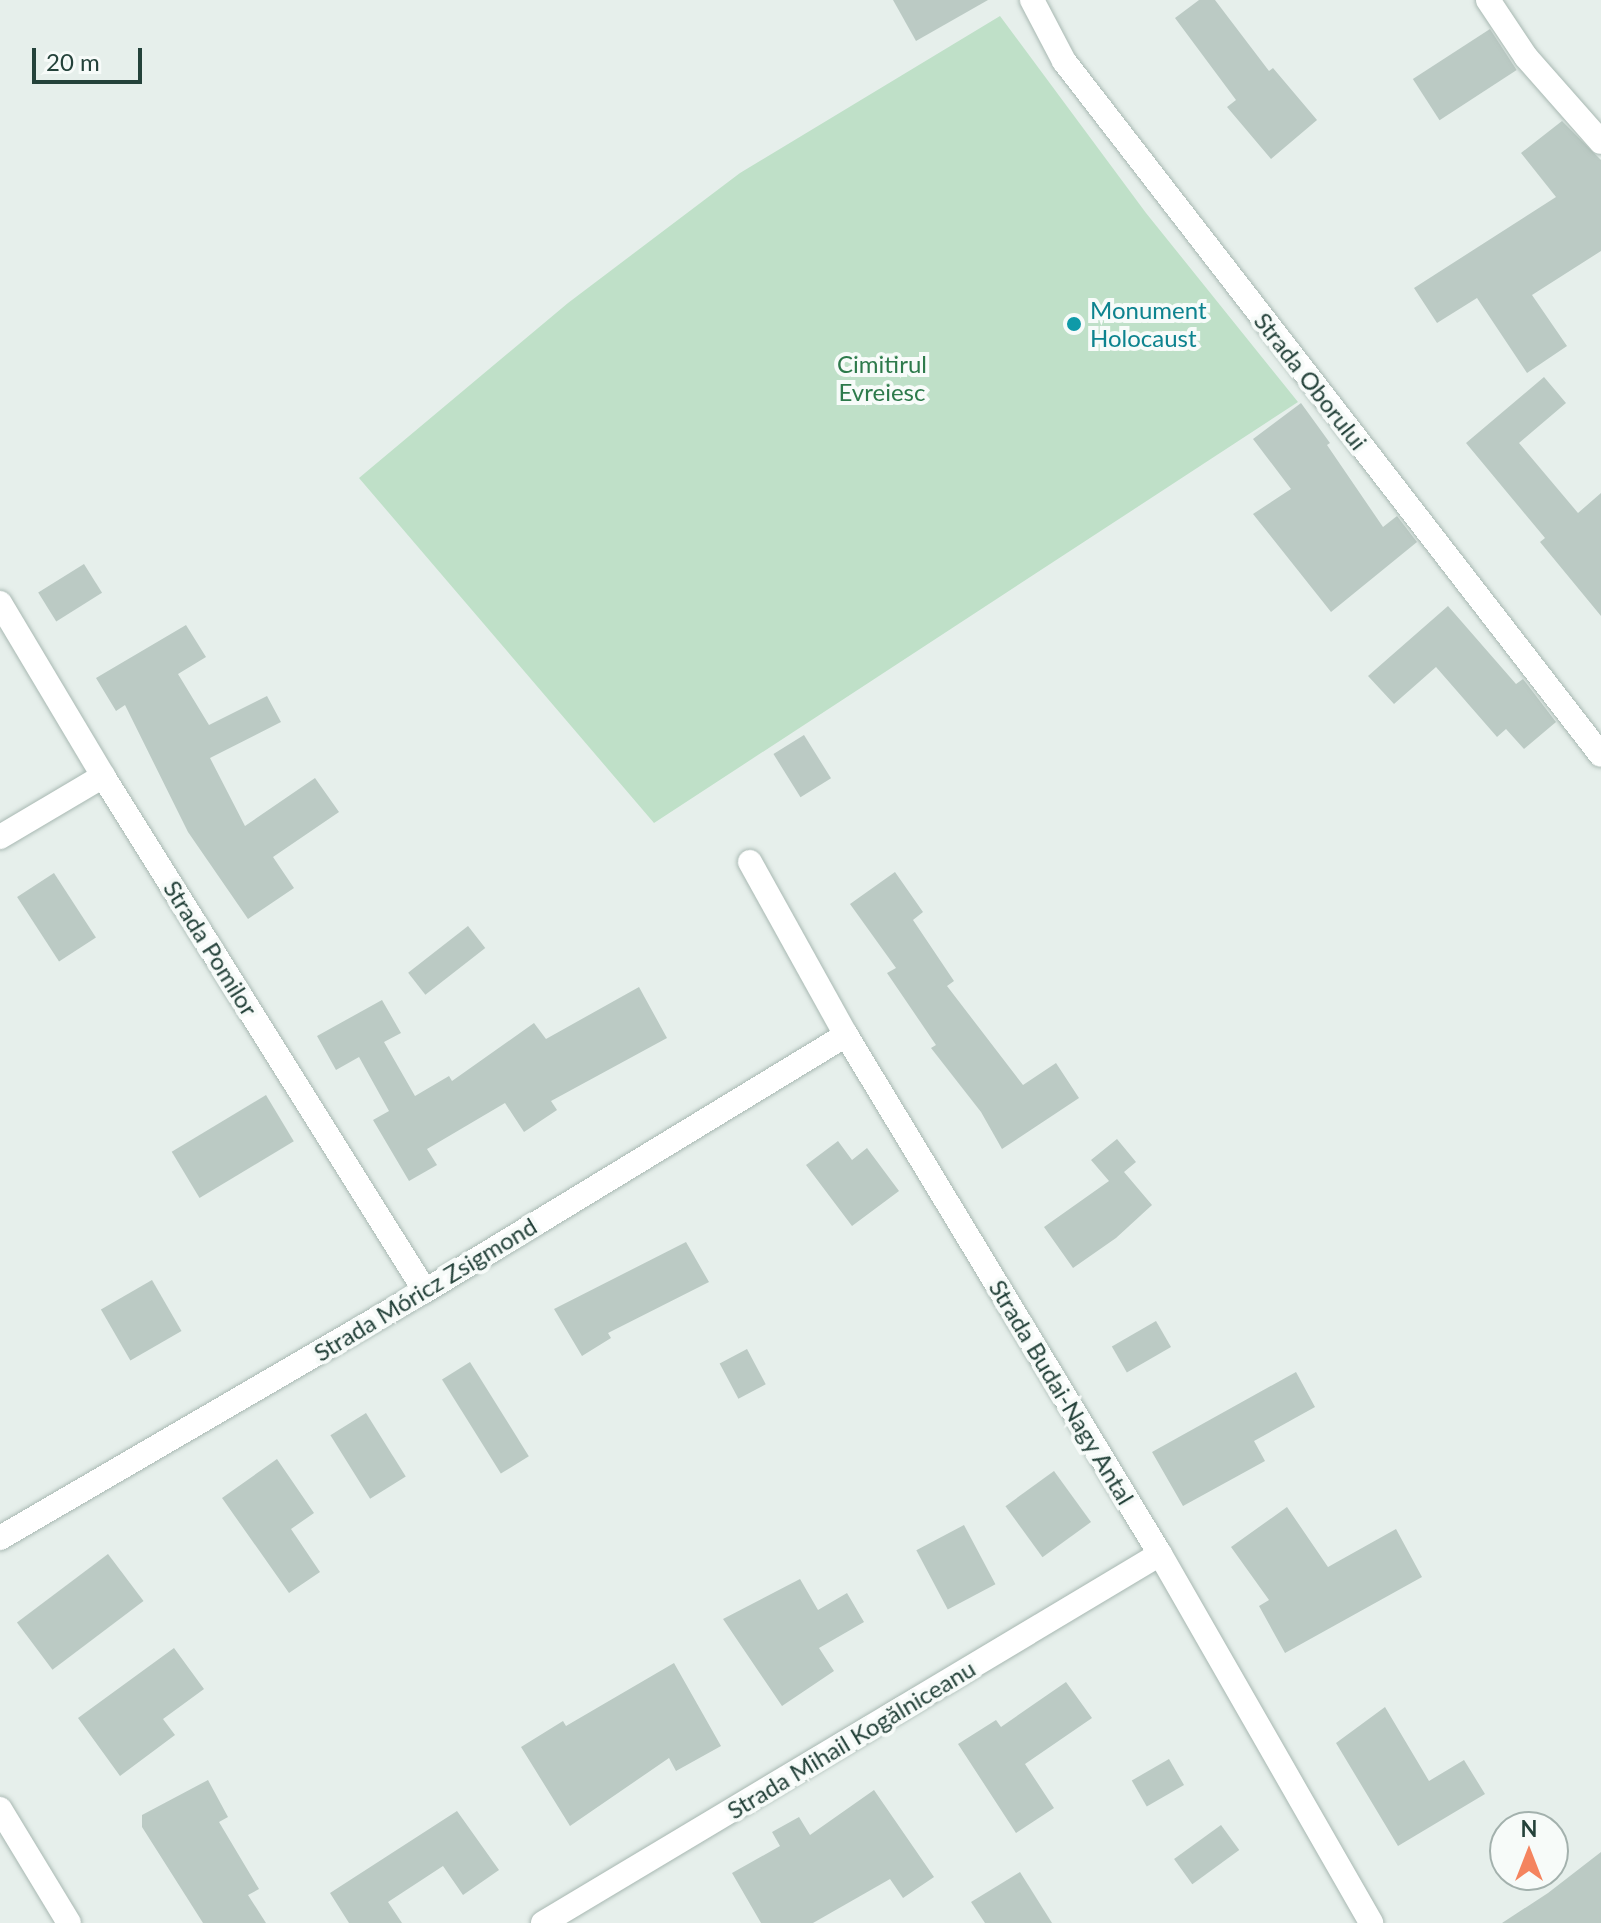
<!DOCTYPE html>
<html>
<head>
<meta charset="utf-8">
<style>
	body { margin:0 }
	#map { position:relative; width:1601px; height:1923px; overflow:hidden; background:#e6efeb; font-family:Lato,sans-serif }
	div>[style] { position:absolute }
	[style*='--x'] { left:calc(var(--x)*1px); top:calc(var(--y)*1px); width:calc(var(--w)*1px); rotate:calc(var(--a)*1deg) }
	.green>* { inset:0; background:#bfe0c8 }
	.building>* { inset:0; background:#bbcac4; transform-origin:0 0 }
	.roads { filter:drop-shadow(0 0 2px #a8b8b2) drop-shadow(0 0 2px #a8b8b2) }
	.minor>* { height:24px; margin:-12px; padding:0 12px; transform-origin:12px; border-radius:12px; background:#fff }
	.dots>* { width:22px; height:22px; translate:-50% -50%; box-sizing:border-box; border:4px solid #f7fbf9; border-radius:50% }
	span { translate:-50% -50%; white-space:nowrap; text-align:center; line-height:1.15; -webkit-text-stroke:8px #f7fbf9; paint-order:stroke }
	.culture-label { font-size:24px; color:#0d838f }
	.left { translate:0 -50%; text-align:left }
	.park-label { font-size:24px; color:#2d7a4b }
	.street-label { font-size:24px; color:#24423a }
	.north { position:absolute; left:1489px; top:1811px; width:80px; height:80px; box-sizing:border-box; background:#f7fbf9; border:2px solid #a3b1ad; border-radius:50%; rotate:0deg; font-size:22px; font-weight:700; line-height:32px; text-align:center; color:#24423a }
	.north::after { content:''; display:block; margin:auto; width:28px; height:36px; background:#f4845f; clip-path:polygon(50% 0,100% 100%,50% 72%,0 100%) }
	.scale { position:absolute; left:32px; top:48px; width:110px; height:36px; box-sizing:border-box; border:4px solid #24423a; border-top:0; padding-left:10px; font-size:24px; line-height:28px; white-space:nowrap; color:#24423a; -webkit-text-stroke:6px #f7fbf9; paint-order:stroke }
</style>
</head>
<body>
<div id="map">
	<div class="green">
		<div style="clip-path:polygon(1000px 16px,1146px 213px,1298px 402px,654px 823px,359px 478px,568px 303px,740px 173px)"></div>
	</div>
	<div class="building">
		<div style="clip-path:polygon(893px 0,988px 0,916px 41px)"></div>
		<div style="clip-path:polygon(1199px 0,1215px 0,1269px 71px,1273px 68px,1317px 120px,1271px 159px,1227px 107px,1236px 100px,1175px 18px)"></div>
		<div style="left:1490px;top:29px;width:49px;height:92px;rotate:57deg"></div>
		<div style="clip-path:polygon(1562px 121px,1601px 160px,1601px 251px,1532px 295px,1567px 346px,1527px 373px,1477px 298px,1437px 323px,1414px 288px,1556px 197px,1521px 153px)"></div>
		<div style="clip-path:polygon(1544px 377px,1566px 403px,1519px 443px,1578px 513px,1601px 493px,1601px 616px,1540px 542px,1545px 538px,1466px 443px)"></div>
		<div style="clip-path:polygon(1301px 403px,1330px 443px,1327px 445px,1383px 527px,1397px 516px,1417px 542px,1331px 612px,1253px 514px,1291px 489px,1253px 439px)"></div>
		<div style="left:84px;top:564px;width:34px;height:54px;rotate:58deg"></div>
		<div style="clip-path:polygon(1448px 606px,1516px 684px,1523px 679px,1556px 722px,1524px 749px,1506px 729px,1497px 737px,1436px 667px,1394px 704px,1368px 676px)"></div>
		<div style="clip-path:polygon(186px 625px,206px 657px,178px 674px,209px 725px,267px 696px,281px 722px,210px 758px,245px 826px,315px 778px,339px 812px,273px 857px,294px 888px,248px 919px,188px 832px,125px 705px,116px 711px,96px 678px)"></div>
		<div style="left:804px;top:735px;width:51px;height:36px;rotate:58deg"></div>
		<div style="clip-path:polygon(895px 872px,923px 912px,913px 920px,954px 981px,947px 986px,1023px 1085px,1056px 1063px,1079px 1098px,1002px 1149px,981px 1112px,931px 1048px,936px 1045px,887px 973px,896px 968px,850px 904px)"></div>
		<div style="left:54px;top:873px;width:77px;height:44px;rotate:57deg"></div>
		<div style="left:468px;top:926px;width:28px;height:76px;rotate:52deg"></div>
		<div style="clip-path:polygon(639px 987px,667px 1038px,551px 1101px,557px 1110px,524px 1132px,505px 1103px,427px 1149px,437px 1165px,409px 1181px,373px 1120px,389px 1111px,359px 1057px,336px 1070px,317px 1036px,382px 1000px,401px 1033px,384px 1042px,415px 1096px,449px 1076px,452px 1081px,534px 1023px,546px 1039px)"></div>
		<div style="left:266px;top:1095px;width:54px;height:110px;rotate:59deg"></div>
		<div style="clip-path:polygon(1117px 1139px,1136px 1162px,1124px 1172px,1152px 1205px,1116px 1238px,1073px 1268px,1044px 1227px,1109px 1181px,1091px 1160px)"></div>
		<div style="clip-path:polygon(838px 1141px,852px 1160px,867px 1148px,899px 1191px,852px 1226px,806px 1165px)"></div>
		<div style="clip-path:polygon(686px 1242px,709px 1282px,608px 1333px,611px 1338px,582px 1356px,554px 1309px)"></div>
		<div style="left:152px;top:1280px;width:59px;height:59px;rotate:60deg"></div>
		<div style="left:1156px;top:1321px;width:30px;height:51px;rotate:60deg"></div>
		<div style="left:747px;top:1349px;width:40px;height:31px;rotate:62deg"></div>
		<div style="left:470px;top:1362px;width:111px;height:33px;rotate:58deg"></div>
		<div style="clip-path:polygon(1296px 1372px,1315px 1407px,1254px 1441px,1265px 1461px,1183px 1506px,1152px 1452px)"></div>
		<div style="left:366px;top:1413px;width:75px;height:42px;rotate:58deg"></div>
		<div style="clip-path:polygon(277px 1459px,314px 1513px,291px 1529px,320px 1572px,289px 1593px,222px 1498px)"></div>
		<div style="left:1054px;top:1471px;width:63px;height:60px;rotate:54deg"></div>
		<div style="clip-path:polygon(1287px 1507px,1328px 1567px,1396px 1529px,1422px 1577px,1285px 1653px,1259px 1606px,1269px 1600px,1231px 1547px)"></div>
		<div style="left:964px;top:1525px;width:67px;height:54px;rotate:62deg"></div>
		<div style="left:108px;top:1554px;width:59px;height:114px;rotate:53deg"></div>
		<div style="clip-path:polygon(800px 1579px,818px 1610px,847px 1593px,864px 1622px,819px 1648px,834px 1671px,782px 1706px,723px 1619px)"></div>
		<div style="clip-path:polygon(174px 1648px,204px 1689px,163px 1719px,175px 1735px,120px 1776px,78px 1718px)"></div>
		<div style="clip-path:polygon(674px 1663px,721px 1746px,676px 1771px,669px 1758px,570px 1826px,521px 1747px,563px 1721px,566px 1726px)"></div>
		<div style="clip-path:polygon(1066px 1682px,1092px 1718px,1025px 1764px,1054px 1808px,1016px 1833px,958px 1744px,996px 1720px,1001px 1727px)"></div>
		<div style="clip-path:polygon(1385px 1707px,1429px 1781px,1464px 1760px,1485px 1794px,1398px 1846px,1336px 1743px)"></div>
		<div style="left:1169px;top:1759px;width:30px;height:43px;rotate:60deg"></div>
		<div style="clip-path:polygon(208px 1780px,228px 1817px,219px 1822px,259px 1889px,248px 1895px,266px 1923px,203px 1923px,142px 1827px,142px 1815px)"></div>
		<div style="clip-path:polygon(874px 1790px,934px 1877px,903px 1898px,890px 1879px,813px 1923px,761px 1923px,732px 1873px,780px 1846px,772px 1832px,799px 1817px,810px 1835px)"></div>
		<div style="clip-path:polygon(457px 1811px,499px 1870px,463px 1895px,443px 1866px,388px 1902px,402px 1923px,349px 1923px,330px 1893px)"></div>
		<div style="left:1221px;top:1825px;width:31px;height:58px;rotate:54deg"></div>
		<div style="clip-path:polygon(1601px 1852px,1601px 1923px,1502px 1923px,1548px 1893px)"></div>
		<div style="clip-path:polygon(1020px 1872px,1052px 1923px,985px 1923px,971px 1902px)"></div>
	</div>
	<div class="roads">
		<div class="minor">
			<div style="--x:1032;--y:0;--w:69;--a:62.3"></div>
			<div style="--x:1064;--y:61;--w:877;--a:52.27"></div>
			<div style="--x:1488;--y:0;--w:69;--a:56.3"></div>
			<div style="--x:1526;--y:57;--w:113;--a:48.6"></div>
			<div style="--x:0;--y:603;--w:201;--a:59.2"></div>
			<div style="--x:103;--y:776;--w:607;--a:57.98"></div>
			<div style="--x:0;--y:837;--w:120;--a:-30.6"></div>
			<div style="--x:750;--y:862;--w:198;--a:61"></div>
			<div style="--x:846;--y:1035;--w:607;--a:58.83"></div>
			<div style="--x:1160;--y:1554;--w:425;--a:60.2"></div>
			<div style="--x:0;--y:1538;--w:492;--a:-30.2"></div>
			<div style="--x:425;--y:1291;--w:493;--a:-31.3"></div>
			<div style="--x:0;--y:1809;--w:133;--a:58.8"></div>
			<div style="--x:543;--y:1923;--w:719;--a:-30.88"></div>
		</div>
	</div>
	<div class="dots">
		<div style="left:1074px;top:324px;background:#0f9aa8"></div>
	</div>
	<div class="culture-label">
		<span class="left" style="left:1090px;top:324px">Monument<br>Holocaust</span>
	</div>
	<div class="park-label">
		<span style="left:882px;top:378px">Cimitirul<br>Evreiesc</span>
	</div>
	<div class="street-label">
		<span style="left:1311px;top:381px;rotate:52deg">Strada Oborului</span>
		<span style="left:211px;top:948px;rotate:58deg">Strada Pomilor</span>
		<span style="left:425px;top:1289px;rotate:-31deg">Strada Móricz Zsigmond</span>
		<span style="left:1062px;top:1392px;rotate:59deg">Strada Budai-Nagy Antal</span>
		<span style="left:851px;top:1739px;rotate:-31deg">Strada Mihail Kogălniceanu</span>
	</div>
	<div class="north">N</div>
	<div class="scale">20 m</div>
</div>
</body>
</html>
